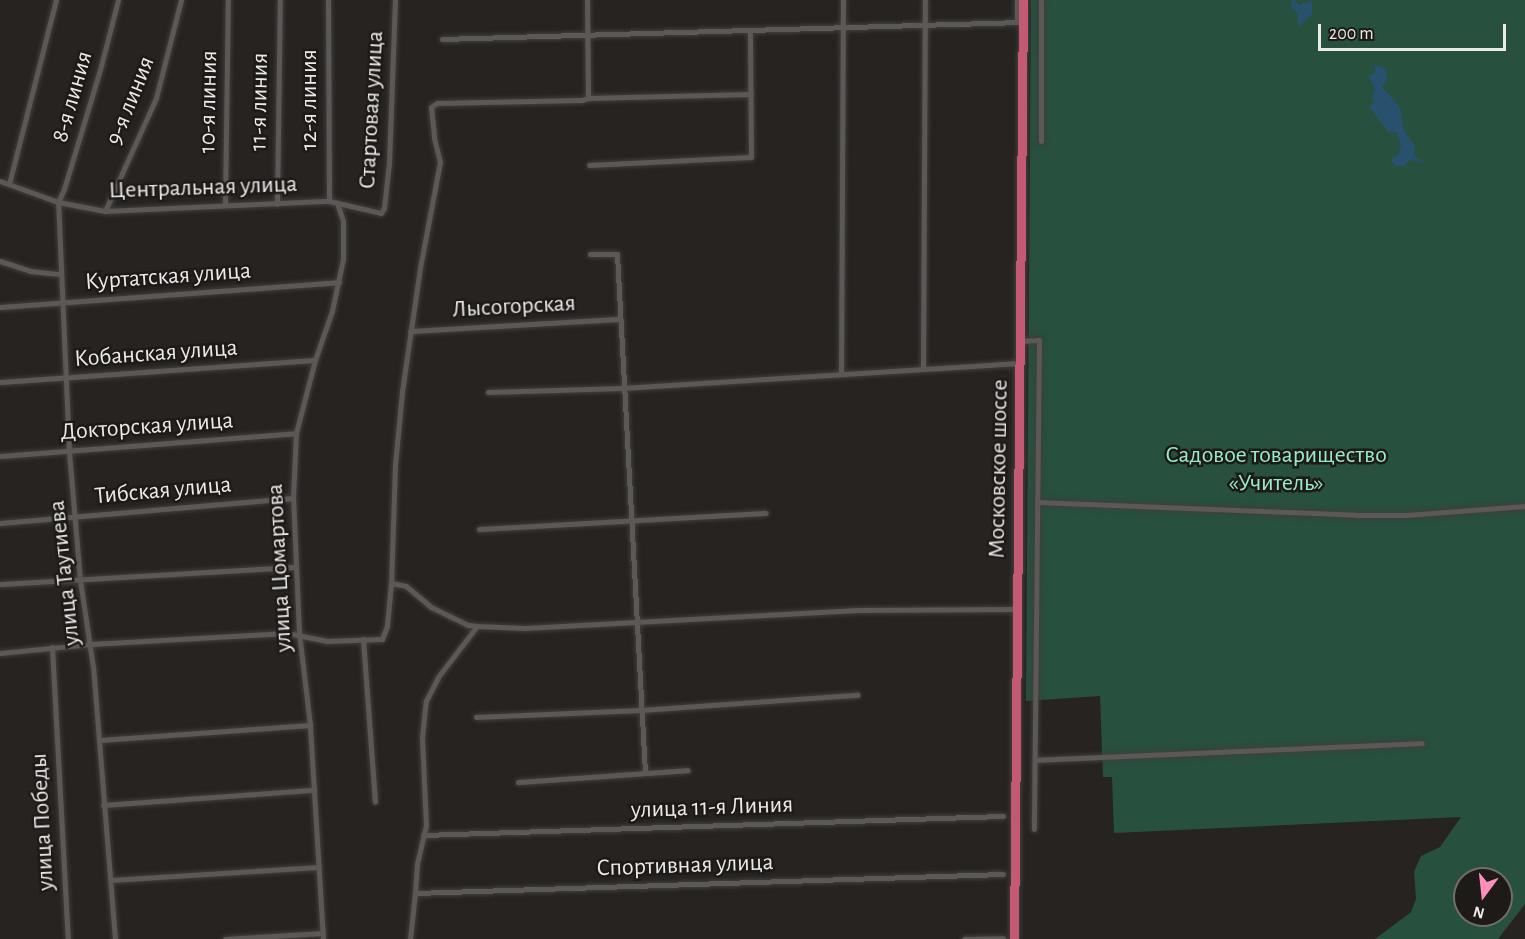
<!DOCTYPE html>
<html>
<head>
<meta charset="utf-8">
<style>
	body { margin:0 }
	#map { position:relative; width:1525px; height:939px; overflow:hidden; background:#262321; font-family:"Alegreya Sans",sans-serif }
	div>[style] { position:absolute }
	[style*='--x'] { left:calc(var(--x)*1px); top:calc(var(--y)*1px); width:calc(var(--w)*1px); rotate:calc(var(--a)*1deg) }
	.green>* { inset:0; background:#27503f }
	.water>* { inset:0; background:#27516c }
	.roads { filter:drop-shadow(0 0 2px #403e3c) drop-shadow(0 0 2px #403e3c) }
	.street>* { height:5px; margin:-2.5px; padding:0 2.5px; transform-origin:2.5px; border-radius:2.5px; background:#5c5856 }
	.highway>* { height:9px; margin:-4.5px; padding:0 4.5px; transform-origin:4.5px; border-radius:4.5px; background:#c45973 }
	span { translate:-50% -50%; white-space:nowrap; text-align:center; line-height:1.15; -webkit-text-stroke:5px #1d1a18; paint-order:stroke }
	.street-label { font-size:24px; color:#eceae8 }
	.park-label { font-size:24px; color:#99ebc8 }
	.north { position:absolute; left:1453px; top:867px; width:60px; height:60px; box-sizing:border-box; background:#1d1a18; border:2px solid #706d6b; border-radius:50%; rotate:195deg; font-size:16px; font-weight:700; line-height:24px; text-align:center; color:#eceae8 }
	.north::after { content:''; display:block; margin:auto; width:21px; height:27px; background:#fe8ebc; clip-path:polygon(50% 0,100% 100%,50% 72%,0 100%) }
	.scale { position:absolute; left:1318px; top:24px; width:188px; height:27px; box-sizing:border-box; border:3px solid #eceae8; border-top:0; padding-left:8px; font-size:18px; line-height:21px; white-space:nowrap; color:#eceae8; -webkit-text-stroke:4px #1d1a18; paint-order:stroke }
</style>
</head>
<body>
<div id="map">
	<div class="green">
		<div style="clip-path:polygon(evenodd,1031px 0,1525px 0,1525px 904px,1498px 939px,1375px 939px,1411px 912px,1416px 899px,1414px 872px,1421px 856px,1440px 847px,1461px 817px,1114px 833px,1112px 777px,1103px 777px,1100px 696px,1026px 701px,1031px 0,1465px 879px,1501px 879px,1501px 915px,1465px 915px,1465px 879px)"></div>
	</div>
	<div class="water">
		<div style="clip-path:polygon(1291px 0,1295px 0,1299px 5px,1312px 1px,1312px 14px,1298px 27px,1298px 13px,1292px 9px)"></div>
		<div style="clip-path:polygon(1374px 65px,1386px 69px,1387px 81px,1382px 86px,1400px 108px,1404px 130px,1415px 146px,1414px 156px,1426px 163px,1409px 160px,1405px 166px,1395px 166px,1390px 160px,1398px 155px,1401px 145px,1396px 132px,1388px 132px,1369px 106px,1375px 102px,1372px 99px,1375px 88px,1368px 76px,1375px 73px)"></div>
	</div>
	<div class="roads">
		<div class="street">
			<div style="--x:328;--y:0;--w:201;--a:89.7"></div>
			<div style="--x:587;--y:0;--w:98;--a:89.4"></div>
			<div style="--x:588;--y:98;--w:6;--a:162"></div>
			<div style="--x:582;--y:100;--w:145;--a:178.8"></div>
			<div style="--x:437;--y:103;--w:7;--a:146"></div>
			<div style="--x:431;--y:107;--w:31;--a:84"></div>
			<div style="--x:434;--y:138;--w:25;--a:76"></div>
			<div style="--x:440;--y:162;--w:108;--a:100.7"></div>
			<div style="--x:420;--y:268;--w:125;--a:98.3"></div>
			<div style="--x:402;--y:392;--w:73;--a:95.5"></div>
			<div style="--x:395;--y:465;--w:118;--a:91.9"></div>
			<div style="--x:391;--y:583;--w:15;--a:11"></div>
			<div style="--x:406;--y:586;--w:33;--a:40"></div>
			<div style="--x:431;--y:607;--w:41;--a:25.9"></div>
			<div style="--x:468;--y:625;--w:9;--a:6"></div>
			<div style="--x:477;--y:626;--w:48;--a:2.4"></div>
			<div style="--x:525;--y:628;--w:333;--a:-3.1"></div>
			<div style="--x:858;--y:610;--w:159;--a:-0.4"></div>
			<div style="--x:1017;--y:0;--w:22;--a:90"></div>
			<div style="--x:1041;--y:0;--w:141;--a:90"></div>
			<div style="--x:442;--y:39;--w:581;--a:-1.68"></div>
			<div style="--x:588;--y:98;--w:163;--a:-1.4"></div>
			<div style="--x:589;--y:165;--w:162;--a:-2.8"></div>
			<div style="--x:751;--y:157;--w:127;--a:-90.5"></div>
			<div style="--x:0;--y:181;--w:62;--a:19.9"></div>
			<div style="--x:58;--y:202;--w:48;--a:10.8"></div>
			<div style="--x:105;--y:211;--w:224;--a:-2.6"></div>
			<div style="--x:329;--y:201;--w:53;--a:13"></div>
			<div style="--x:381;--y:213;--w:6;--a:-59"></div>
			<div style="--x:384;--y:208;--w:45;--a:-83.7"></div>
			<div style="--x:389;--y:163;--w:163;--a:-87.9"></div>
			<div style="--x:9;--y:184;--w:190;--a:-75.7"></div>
			<div style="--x:225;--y:204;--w:204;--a:-89.2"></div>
			<div style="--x:277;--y:204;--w:204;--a:-89.2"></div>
			<div style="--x:105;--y:211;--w:124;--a:-65.7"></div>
			<div style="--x:156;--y:98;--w:101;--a:-75.7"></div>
			<div style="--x:590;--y:254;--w:27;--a:0"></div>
			<div style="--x:617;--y:254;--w:520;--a:86.91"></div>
			<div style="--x:0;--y:261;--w:32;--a:18"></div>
			<div style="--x:30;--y:271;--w:30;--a:6"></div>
			<div style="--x:0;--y:307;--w:340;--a:-4.2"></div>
			<div style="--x:410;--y:331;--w:210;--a:-3.3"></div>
			<div style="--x:1021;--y:341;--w:18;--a:-3"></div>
			<div style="--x:1039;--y:340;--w:489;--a:90.6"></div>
			<div style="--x:923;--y:369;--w:369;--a:-89.7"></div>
			<div style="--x:841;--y:374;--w:374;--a:-89.7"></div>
			<div style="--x:0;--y:382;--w:316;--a:-4"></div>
			<div style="--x:488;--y:392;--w:134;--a:-1.7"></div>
			<div style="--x:622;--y:388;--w:399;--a:-3.6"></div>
			<div style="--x:0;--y:456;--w:297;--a:-4.4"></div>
			<div style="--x:1037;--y:502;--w:320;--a:2.3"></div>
			<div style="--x:1357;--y:515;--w:49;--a:0"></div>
			<div style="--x:1406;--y:515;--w:119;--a:-4.3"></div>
			<div style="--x:0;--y:523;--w:294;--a:-4.9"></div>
			<div style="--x:479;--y:529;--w:287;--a:-3.2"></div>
			<div style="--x:0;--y:584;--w:296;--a:-3.3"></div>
			<div style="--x:363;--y:639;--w:163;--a:85.8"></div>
			<div style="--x:52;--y:647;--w:292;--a:86.9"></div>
			<div style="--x:0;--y:653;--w:91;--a:-5.6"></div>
			<div style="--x:91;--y:644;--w:196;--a:-3.2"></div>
			<div style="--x:287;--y:633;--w:41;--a:11.3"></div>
			<div style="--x:327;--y:641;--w:55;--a:-2.1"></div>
			<div style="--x:382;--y:639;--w:14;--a:-69"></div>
			<div style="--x:387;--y:626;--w:43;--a:-84.7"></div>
			<div style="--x:476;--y:717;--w:165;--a:-2.4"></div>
			<div style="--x:641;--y:710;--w:217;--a:-4"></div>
			<div style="--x:100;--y:740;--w:211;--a:-4.1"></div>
			<div style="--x:1035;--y:760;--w:387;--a:-2.5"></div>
			<div style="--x:518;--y:782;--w:170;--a:-4"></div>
			<div style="--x:103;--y:805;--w:212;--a:-4.1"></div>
			<div style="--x:423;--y:835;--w:580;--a:-1.88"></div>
			<div style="--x:111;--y:880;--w:208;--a:-3.6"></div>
			<div style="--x:415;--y:893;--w:29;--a:-86"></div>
			<div style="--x:417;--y:864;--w:39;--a:-77"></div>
			<div style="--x:426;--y:826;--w:89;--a:-92.6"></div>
			<div style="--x:422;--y:737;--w:36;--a:-84"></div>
			<div style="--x:426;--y:701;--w:27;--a:-63"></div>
			<div style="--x:438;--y:677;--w:64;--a:-52.6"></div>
			<div style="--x:115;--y:939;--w:273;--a:-94.6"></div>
			<div style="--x:93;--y:667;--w:88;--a:-98.5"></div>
			<div style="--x:80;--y:580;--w:129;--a:-94.9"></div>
			<div style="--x:69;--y:451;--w:249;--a:-92.5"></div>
			<div style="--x:58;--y:202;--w:14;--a:-65"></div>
			<div style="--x:64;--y:189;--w:124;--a:-73.2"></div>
			<div style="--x:100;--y:70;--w:72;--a:-75.6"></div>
			<div style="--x:225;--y:939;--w:98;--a:-3.5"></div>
			<div style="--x:323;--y:939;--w:214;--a:-93.5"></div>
			<div style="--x:310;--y:725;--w:93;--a:-96.8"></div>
			<div style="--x:299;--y:633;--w:135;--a:-92.5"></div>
			<div style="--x:293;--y:498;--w:65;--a:-87.4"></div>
			<div style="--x:296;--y:433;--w:75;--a:-75.4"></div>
			<div style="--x:315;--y:360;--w:52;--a:-70.9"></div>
			<div style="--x:332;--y:311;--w:53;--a:-78.1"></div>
			<div style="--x:343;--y:259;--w:38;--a:-90"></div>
			<div style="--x:343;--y:221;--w:19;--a:-108"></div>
			<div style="--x:410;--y:939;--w:46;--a:-83.8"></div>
			<div style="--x:415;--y:893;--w:588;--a:-1.85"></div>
			<div style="--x:964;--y:939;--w:39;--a:-1"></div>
		</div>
		<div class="highway">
			<div style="--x:1014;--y:939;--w:939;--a:-89.45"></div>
		</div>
	</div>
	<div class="street-label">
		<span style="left:73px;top:97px;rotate:-74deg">8-я линия</span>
		<span style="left:310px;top:100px;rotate:-90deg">12-я линия</span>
		<span style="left:131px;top:101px;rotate:-68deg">9-я линия</span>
		<span style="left:209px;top:102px;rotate:-89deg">10-я линия</span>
		<span style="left:260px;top:102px;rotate:-89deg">11-я линия</span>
		<span style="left:372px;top:110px;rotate:-87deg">Стартовая улица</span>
		<span style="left:203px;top:188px;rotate:-2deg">Центральная улица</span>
		<span style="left:168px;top:277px;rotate:-4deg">Куртатская улица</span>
		<span style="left:514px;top:307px;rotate:-3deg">Лысогорская</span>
		<span style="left:156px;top:354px;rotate:-4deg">Кобанская улица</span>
		<span style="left:147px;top:427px;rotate:-4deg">Докторская улица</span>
		<span style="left:999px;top:469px;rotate:-89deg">Московское шоссе</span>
		<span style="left:163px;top:491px;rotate:-5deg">Тибская улица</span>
		<span style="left:280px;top:568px;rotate:-93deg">улица Цомартова</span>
		<span style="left:65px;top:573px;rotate:-96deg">улица Таутиева</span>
		<span style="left:712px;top:808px;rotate:-2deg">улица 11-я Линия</span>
		<span style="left:43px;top:822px;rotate:-93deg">улица Победы</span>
		<span style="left:685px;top:866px;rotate:-2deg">Спортивная улица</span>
	</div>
	<div class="park-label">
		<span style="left:1276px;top:470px">Садовое товарищество<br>«Учитель»</span>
	</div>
	<div class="north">N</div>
	<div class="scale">200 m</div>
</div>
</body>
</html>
